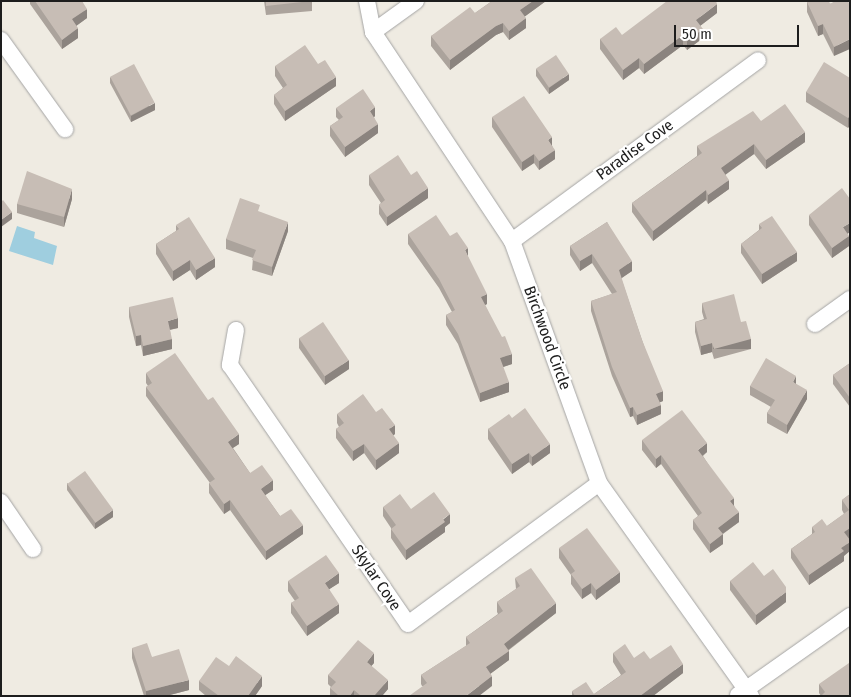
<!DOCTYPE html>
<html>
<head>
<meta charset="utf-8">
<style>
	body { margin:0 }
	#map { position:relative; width:851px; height:697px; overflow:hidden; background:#efebe2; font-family:"Fira Sans Condensed",sans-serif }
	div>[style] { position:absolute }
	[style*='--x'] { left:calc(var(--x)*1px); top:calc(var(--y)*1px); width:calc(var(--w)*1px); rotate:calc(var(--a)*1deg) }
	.water>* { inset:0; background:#9fcedf }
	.roads { filter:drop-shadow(0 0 1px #a4a4a4) drop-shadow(0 0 1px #a4a4a4) }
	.minor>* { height:16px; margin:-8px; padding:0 8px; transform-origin:8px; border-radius:8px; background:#fff }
	.wall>* { inset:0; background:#aba39c }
	.shaded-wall>* { inset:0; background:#8b847f; transform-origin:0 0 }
	.building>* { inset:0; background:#c7bdb5; transform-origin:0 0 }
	span { translate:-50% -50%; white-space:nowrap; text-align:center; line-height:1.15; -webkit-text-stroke:4.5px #fff; paint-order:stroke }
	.street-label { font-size:16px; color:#1d1d1d }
	.frame { position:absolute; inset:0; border:2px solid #1d1d1d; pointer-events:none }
	.scale { position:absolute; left:674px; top:25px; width:125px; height:22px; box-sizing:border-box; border:2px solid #1d1d1d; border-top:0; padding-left:6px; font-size:15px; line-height:18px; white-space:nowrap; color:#1d1d1d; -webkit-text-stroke:4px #fff; paint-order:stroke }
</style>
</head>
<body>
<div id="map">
	<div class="water">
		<div style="clip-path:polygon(17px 226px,35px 232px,34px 238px,57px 246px,53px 265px,9px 251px)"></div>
	</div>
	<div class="roads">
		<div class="minor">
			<div style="--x:367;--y:1;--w:32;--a:79"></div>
			<div style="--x:416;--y:1;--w:53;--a:144.2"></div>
			<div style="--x:373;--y:32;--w:251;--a:56.4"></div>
			<div style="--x:512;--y:241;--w:257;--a:70.2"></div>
			<div style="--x:599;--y:483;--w:262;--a:54.5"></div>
			<div style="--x:1;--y:40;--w:110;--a:54.3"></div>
			<div style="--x:512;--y:241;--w:305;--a:-36.3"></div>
			<div style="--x:815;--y:324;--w:43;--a:-35.5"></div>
			<div style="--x:236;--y:330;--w:36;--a:100"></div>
			<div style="--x:230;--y:365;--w:314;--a:55.5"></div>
			<div style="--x:408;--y:624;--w:237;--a:-36.4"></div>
			<div style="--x:1;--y:502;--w:57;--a:55.8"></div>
			<div style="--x:738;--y:695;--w:137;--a:-35.2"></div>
		</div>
	</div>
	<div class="wall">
		<div style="clip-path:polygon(30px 1px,82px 1px,87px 18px,76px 26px,78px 38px,62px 49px,30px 4px)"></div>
		<div style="clip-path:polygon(264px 1px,312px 1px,312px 11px,266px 15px)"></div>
		<div style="clip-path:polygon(492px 1px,546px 1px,524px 17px,526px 28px,509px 40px,503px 32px,496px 35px,450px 70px,431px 46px,431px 36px,475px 13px)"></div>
		<div style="clip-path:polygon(807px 2px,850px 5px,834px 56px,823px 34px,818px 36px,807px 12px)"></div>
		<div style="clip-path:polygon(717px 13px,700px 26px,703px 38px,687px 50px,683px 45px,644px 74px,639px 68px,623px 80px,600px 49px,600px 39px,622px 35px)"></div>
		<div style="clip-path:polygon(318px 64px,336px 86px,285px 121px,274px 104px,274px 95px,283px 88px,275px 76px,275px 66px)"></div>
		<div style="clip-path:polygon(536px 69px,569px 80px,549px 94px,536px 76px)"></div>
		<div style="clip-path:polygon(110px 77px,155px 110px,131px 122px,110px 83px)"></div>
		<div style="clip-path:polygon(850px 78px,850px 125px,848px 128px,806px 102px,806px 92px)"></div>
		<div style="clip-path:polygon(336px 108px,375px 116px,374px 117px,378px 133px,345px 157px,330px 136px,330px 126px,339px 120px,336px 117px)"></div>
		<div style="clip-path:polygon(492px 117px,552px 145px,555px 159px,539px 170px,534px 163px,522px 171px,492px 127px)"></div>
		<div style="clip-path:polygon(761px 121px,805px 142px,766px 169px,754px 154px,725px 174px,729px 189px,708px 204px,706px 200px,653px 241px,632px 212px,632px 203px,697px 156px,697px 146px)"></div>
		<div style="clip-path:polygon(369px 175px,411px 175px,428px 198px,387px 226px,379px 214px,379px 205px,381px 203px,369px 185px)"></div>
		<div style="clip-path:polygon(72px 199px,64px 227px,17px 213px,17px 204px)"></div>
		<div style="clip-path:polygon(260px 212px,288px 231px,272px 276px,252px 270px,253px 258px,226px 249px,226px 239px)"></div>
		<div style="clip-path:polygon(809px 215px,847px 234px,849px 246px,832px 258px,809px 225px)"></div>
		<div style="clip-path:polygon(607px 222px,632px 271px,621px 278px,642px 340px,663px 401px,660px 402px,661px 414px,637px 425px,633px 416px,630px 417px,612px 376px,591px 311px,591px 301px,612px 294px,592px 263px,580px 271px,570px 255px,570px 246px)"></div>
		<div style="clip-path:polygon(759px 224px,797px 261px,762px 284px,741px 253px,741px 244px,759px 230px)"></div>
		<div style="clip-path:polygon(176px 225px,215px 267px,196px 280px,190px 270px,173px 281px,156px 254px,156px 244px,176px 231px)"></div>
		<div style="clip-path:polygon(408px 234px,450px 236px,468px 257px,487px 304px,485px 305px,512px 364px,503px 367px,509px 392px,480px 402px,458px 344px,446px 325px,446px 315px,452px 312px,439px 288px,408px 244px)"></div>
		<div style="clip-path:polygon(702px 303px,751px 349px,714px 359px,712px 352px,701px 355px,695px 332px,695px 322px,704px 319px,702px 312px)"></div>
		<div style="clip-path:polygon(129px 307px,178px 328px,170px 330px,172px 349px,143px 356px,141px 345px,136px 346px,129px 317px)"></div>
		<div style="clip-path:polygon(299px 338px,349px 369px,325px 385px,299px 348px)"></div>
		<div style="clip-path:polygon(850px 363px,850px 407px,833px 384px,833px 375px)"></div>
		<div style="clip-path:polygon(146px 373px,239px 444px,233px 448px,250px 473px,273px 490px,265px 495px,280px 516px,303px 534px,266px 560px,230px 510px,224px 514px,209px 493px,209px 483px,210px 483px,146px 396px,146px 387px,148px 386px,146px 383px)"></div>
		<div style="clip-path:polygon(796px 384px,807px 399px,787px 434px,767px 423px,767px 413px,771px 407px,750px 395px,750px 386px)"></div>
		<div style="clip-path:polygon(376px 412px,395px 434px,393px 435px,399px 453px,376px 470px,364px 453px,353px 461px,336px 438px,336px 429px,339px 427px,337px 423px,337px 414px)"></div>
		<div style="clip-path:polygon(512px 418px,550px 453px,532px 466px,529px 462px,512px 474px,488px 439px,488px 429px)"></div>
		<div style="clip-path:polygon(642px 440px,707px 452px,703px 456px,734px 505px,739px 522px,723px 534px,723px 544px,710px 553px,693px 529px,693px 520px,698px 516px,661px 464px,656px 468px,642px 450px)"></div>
		<div style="clip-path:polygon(67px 483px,113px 517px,95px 529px,67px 490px)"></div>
		<div style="clip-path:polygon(850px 494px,849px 539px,844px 556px,844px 561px,809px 585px,791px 558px,791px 549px,812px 534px,812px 527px,827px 526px,844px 514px,842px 510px,842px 500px)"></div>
		<div style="clip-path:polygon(383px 507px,411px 509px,450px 523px,445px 527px,445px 532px,406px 560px,391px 538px,391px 528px,383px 516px)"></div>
		<div style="clip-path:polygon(559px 548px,620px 582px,596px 600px,591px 593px,582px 599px,571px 584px,571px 575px,559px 558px)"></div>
		<div style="clip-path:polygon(764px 576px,786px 602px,756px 625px,730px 590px,730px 581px)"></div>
		<div style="clip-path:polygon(515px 578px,556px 613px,509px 650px,509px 660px,490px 674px,492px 686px,422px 686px,421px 684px,421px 675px,466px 646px,466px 637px,498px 614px,497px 612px,497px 602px,516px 589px)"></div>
		<div style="clip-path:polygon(288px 581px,339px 583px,329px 589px,339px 613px,307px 636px,291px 613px,291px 603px,295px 601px,288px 591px)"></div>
		<div style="clip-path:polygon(132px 648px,152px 657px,189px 690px,166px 696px,144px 696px,132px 658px)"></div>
		<div style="clip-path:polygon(613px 653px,634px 658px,650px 659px,683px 673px,653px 696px,572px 696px,572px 691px,594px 694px,621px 675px,613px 662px)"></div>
		<div style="clip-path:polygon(374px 663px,371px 666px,388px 689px,382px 696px,330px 696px,330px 688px,331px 687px,328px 684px,328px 675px)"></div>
		<div style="clip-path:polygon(229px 666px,262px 686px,255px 696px,206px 696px,199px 690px,199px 681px)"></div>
		<div style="clip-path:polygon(819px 684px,850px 696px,821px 696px,819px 693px)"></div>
	</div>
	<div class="shaded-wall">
		<div style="clip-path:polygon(533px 1px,546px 1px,520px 20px,520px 10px)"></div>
		<div style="clip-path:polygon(717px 4px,717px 13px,696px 29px,696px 20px)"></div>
		<div style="clip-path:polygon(87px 9px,87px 18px,72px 29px,72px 19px)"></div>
		<div style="clip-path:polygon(526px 18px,526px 28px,509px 40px,509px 31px)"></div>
		<div style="clip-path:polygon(503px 23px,503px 32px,496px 35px,450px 70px,450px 60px,496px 26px)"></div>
		<div style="clip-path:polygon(823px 24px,823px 34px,818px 36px,818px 26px)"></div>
		<div style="clip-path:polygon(78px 28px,78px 38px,62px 49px,62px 40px)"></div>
		<div style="clip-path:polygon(703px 29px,703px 38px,687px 50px,687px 41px)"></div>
		<div style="clip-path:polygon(683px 35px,683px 45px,644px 74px,644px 64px)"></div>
		<div style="clip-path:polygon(850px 39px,850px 49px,834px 56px,834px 47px)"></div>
		<div style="clip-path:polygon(639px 58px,639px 68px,623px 80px,623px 70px)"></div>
		<div style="clip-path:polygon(569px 74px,569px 80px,549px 94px,549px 88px)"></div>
		<div style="clip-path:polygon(336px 77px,336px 86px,285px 121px,285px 111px)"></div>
		<div style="clip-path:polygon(155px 103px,155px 110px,131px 122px,131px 116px)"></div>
		<div style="clip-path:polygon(375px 107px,375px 116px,370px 121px,370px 111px)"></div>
		<div style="clip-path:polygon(850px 116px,850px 125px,848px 128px,848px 118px)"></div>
		<div style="clip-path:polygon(378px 124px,378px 133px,345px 157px,345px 147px)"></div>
		<div style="clip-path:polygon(805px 132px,805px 142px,766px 169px,766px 160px)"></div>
		<div style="clip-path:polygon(552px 137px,552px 147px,548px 140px)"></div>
		<div style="clip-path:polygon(754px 144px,754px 154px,721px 178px,721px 168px)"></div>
		<div style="clip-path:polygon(555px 150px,555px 159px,539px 170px,539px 161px)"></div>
		<div style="clip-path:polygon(534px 154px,534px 163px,522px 171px,522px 162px)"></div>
		<div style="clip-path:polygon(729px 180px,729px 189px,708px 204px,708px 195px)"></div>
		<div style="clip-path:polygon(428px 188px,428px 198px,387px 226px,387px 217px)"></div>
		<div style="clip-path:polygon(72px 189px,72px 199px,64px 227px,64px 217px)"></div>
		<div style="clip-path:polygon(706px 190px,706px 200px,653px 241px,653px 231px)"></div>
		<div style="clip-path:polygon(12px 212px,12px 219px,1px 227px,1px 220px)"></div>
		<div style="clip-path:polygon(288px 222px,288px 231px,272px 276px,272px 267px)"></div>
		<div style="clip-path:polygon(850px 223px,850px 232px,843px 237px,843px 227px)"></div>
		<div style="clip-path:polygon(849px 236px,849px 246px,832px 258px,832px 248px)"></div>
		<div style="clip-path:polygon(468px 248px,468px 257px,465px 250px)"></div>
		<div style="clip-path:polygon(797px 252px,797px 261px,762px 284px,762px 274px)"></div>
		<div style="clip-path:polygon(592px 254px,592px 263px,580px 271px,580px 261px)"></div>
		<div style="clip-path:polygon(215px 258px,215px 267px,196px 280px,196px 270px)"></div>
		<div style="clip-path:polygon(190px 260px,190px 270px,173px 281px,173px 271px)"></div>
		<div style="clip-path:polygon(632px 261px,632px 271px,619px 280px,619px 270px)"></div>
		<div style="clip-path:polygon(487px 294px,487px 304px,481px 307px,481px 297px)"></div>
		<div style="clip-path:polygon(178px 318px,178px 328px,168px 330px,168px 321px)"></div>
		<div style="clip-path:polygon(141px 335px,141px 345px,136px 346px,136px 336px)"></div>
		<div style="clip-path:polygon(172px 339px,172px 349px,143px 356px,143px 346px)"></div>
		<div style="left:751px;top:339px;width:10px;height:38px;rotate:90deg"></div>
		<div style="clip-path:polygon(712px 343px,712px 352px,701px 355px,701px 346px)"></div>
		<div style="clip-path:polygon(512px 354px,512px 364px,500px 368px,500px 358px)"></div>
		<div style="clip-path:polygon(349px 360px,349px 369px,325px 385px,325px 376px)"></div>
		<div style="clip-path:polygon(796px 376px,796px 385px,793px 382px)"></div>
		<div style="clip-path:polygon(509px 382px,509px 392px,480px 402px,480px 393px)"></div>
		<div style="clip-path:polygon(807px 390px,807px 399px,787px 434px,787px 425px)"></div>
		<div style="clip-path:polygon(663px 391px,663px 401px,656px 404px,656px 394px)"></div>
		<div style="clip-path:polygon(661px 405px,661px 414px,637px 425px,637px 415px)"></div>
		<div style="clip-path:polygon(633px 407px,633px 416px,630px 417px,630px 408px)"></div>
		<div style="clip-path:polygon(395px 425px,395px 434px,389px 439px,389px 429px)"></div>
		<div style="clip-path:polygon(239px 434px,239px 444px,228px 451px,228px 442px)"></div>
		<div style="clip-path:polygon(399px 443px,399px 453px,376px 470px,376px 460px)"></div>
		<div style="clip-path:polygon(707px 443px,707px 452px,698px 459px,698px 450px)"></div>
		<div style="clip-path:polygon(364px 444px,364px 453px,353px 461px,353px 451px)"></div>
		<div style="clip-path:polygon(550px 444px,550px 453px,532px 466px,532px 457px)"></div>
		<div style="clip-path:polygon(529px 453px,529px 462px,512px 474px,512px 464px)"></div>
		<div style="clip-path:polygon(661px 455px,661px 464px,656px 468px,656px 459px)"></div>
		<div style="clip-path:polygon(273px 480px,273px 490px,261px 498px,261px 489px)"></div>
		<div style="clip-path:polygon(734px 498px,734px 508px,730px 501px)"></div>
		<div style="clip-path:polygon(230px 500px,230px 510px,224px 514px,224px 504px)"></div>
		<div style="clip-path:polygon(113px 510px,113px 517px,95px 529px,95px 523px)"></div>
		<div style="clip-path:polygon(739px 512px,739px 522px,718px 537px,718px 528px)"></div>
		<div style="clip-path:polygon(450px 514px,450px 523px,445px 527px,445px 532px,406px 560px,406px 550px)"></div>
		<div style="clip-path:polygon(303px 525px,303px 534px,266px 560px,266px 551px)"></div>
		<div style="clip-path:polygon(850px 528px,850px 538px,844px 542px,844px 532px)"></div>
		<div style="clip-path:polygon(723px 534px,723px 544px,710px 553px,710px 544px)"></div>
		<div style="clip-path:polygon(850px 542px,850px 551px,844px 556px,844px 561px,809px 585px,809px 575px,841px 548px)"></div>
		<div style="clip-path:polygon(620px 572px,620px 582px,596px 600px,596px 590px)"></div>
		<div style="clip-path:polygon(339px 573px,339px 583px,325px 592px,325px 583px)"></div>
		<div style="clip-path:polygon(591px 583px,591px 593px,582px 599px,582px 589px)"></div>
		<div style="clip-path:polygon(786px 592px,786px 602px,756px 625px,756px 615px)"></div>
		<div style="clip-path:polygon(556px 603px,556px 613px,504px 653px,504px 644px)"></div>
		<div style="clip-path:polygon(339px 604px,339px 613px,307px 636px,307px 626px)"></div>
		<div style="clip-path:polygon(509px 651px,509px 660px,486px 677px,486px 667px)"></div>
		<div style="clip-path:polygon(374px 653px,374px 663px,367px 671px,367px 662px)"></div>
		<div style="clip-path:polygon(683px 664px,683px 673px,653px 696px,640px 696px)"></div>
		<div style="clip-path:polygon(262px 676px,262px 686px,255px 696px,248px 696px)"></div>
		<div style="clip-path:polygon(492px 676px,492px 686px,479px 696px,466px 696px)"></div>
		<div style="clip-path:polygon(189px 680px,189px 690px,166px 696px,146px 696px,146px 691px)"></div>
		<div style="clip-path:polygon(388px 680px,388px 689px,382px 696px,374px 696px)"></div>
		<div style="clip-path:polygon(354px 690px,354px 696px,350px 696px)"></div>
	</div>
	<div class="building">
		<div style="clip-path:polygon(35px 1px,82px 1px,87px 9px,72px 19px,78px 28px,62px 40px)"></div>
		<div style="clip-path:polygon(266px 1px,311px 1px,266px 6px)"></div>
		<div style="clip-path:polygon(492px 1px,533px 1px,520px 10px,526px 18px,509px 31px,503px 23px,496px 26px,450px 60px,431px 36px,470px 7px,475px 13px)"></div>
		<div style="clip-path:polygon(667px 1px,716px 1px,717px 4px,696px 20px,703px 29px,687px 41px,683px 35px,644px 64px,639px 58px,623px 70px,600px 39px,616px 27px,622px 35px)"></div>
		<div style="clip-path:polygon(809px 1px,829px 1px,830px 4px,835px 1px,848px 1px,850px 5px,850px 39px,834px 47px,823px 24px,818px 26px,807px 2px)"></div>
		<div style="clip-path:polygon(305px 45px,318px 64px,325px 60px,336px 77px,285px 111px,274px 95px,287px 85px,275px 66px)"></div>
		<div style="left:556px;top:55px;width:23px;height:24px;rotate:56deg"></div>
		<div style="clip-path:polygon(824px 62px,850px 78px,850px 116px,848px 118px,806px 92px)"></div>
		<div style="left:134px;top:64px;width:44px;height:27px;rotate:62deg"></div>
		<div style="clip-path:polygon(363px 89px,375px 107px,370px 111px,378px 124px,345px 147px,330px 126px,343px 117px,336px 108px)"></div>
		<div style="clip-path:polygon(524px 96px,552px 137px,548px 140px,555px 150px,539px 161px,534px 154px,522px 162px,492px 117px)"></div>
		<div style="clip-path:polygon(785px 104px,805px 132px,766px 160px,754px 144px,721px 168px,729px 180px,708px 195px,706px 190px,653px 231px,632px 203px,702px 153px,697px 146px,753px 111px,761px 121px)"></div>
		<div style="clip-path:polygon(398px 155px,411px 175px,417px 171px,428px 188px,387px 217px,379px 205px,385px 200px,369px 175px)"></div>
		<div style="clip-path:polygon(27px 171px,72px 189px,64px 217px,17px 204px)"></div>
		<div style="clip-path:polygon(842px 188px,850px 199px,850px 223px,843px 227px,849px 236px,832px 248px,809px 215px)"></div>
		<div style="clip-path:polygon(240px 198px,260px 205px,258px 211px,288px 222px,272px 267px,252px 260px,256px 250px,226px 239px)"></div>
		<div style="clip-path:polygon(3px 200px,12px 212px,1px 220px,1px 202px)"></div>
		<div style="clip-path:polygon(436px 215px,450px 236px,457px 232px,468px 248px,465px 250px,487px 294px,481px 297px,502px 337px,505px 336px,512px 354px,500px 358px,509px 382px,480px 393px,458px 334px,446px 315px,455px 310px,439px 279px,408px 234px)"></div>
		<div style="clip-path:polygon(772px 216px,797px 252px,762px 274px,741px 244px,762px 228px,759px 224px)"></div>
		<div style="clip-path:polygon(189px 217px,215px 258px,196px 270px,190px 260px,173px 271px,156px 244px,179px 229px,176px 225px)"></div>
		<div style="clip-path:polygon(607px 222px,632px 261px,619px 270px,642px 340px,663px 391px,656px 394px,661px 405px,637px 415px,633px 407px,630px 408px,612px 367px,591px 301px,617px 292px,592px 254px,580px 261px,570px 246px)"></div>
		<div style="clip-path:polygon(734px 294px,741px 322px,746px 321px,751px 339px,714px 349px,712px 343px,701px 346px,695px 322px,707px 319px,702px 303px)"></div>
		<div style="clip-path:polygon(173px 297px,178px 318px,168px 321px,172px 339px,143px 346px,141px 335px,136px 336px,129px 307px)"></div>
		<div style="left:323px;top:322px;width:46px;height:29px;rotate:56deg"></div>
		<div style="clip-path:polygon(175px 353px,208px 400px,213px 397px,239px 434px,228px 442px,250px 473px,262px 465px,273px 480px,261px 489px,280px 516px,291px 509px,303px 525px,266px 551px,230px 500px,224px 504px,209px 483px,215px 479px,146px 387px,152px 383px,146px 373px)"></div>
		<div style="clip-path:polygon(766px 358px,796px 376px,793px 382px,807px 390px,787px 425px,767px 413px,775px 400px,750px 386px)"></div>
		<div style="clip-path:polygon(850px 363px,850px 398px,833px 375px)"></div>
		<div style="clip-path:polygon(363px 394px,376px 412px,382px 408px,395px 425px,389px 429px,399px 443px,376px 460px,364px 444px,353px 451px,336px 429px,344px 423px,337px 414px)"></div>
		<div style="clip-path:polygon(525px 408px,550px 444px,532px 457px,529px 453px,512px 464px,488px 429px,509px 414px,512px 418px)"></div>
		<div style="clip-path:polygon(682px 410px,707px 443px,698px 450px,734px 498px,730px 501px,739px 512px,718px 528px,723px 534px,710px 544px,693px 520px,702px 513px,661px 455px,656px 459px,642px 440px)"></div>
		<div style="left:85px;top:471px;width:48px;height:22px;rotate:54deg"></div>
		<div style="clip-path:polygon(434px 492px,450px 514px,443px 519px,445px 522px,406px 550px,391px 529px,396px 525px,383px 507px,400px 494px,411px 509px)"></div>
		<div style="clip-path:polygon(850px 494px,850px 528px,844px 532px,850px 540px,850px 542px,841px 548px,844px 551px,809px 575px,791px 549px,815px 532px,812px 527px,822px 519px,827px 526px,849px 510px,842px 500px)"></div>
		<div style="clip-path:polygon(587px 528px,620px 572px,596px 590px,591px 583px,582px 589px,571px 574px,575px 571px,559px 548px)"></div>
		<div style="clip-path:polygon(326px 555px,339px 573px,325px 583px,339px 604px,307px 626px,291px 603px,299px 598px,288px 581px)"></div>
		<div style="clip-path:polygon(753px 562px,764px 576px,773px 569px,786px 587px,786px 592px,756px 615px,730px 581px)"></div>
		<div style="clip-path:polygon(531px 568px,556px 603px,504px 644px,509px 651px,486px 667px,492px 676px,466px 696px,409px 696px,427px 683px,421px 675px,470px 643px,466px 637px,503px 611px,497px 602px,520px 586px,515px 578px)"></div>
		<div style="clip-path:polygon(358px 640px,374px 653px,367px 662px,388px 680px,374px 696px,361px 696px,354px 690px,350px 696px,339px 696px,330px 688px,336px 682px,328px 675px)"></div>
		<div style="clip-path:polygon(147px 643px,152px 657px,179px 649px,189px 680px,146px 691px,132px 648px)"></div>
		<div style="clip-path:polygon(625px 644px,634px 658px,644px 651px,650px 659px,671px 645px,683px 664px,640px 696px,575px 696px,572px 691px,586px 682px,594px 694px,626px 672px,613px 653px)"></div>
		<div style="clip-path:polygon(236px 656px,262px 676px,248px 696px,219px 696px,199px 681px,216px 657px,229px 666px)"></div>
		<div style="clip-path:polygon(849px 663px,850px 664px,850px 696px,821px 696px,825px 692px,819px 684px)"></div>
	</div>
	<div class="street-label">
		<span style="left:635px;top:150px;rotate:-36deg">Paradise Cove</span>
		<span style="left:547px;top:338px;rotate:70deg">Birchwood Circle</span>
		<span style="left:376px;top:578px;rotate:56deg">Skylar Cove</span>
	</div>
	<div class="frame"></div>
	<div class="scale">50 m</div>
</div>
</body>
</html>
